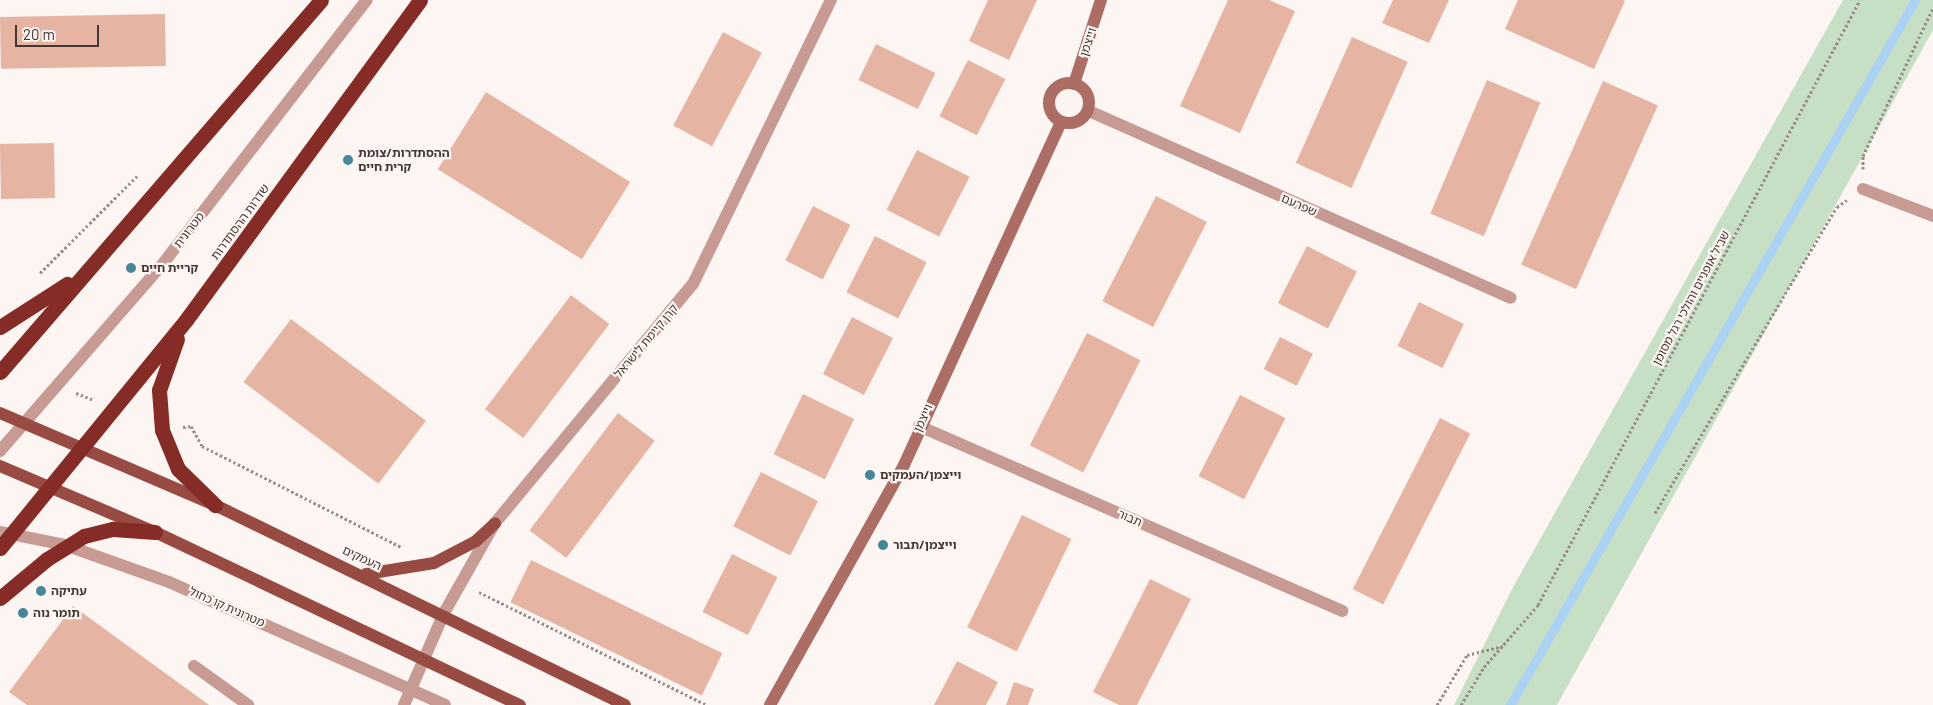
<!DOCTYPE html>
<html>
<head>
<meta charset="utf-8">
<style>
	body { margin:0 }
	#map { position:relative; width:1933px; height:705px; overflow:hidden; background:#fcf5f2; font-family:Barlow,"Noto Sans Hebrew",sans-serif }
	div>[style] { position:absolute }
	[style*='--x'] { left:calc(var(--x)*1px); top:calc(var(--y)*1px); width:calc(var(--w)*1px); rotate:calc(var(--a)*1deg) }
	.green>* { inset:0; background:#c7dfc5 }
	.stream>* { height:9px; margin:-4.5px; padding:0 4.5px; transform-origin:4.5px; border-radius:4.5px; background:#abd2f3 }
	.building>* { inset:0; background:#e5b4a3; transform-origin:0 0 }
	.path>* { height:3px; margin-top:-1.5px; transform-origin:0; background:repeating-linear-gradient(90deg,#988d89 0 2.5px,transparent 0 5px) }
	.lane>* { height:12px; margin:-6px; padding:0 6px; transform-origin:6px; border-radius:6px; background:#c79a94 }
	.street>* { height:12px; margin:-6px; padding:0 6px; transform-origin:6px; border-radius:6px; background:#c79a94 }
	.secondary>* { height:12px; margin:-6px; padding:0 6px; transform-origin:6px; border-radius:6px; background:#ac6d64 }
	.secondary>.ring { margin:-6px; padding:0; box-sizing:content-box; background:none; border:12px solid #ac6d64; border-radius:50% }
	.primary>* { height:12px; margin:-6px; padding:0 6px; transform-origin:6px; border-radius:6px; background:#974b42 }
	.highway>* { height:15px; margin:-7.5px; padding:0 7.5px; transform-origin:7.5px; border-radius:7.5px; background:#842c25 }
	.dots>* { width:14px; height:14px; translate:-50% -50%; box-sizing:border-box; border:2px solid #fcf5f2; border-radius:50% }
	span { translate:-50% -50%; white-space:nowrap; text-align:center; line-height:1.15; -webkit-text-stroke:4.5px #fcf5f2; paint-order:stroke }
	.street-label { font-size:12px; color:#443732 }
	.poi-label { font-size:12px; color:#443732; font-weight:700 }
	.left { translate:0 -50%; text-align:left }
	.scale { position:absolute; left:15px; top:25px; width:84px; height:22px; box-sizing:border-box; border:2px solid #443732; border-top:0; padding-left:6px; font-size:15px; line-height:18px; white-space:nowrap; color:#443732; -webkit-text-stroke:4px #fcf5f2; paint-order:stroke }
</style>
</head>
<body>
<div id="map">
	<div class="green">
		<div style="clip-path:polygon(1843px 0,1933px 0,1933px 30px,1557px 705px,1454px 705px,1511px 591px)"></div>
	</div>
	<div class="stream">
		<div style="--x:1510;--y:705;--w:813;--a:-60.12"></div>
	</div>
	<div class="building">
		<div style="clip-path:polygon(988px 0,1037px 0,1009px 60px,969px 41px)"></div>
		<div style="clip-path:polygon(1228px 0,1269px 0,1295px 11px,1240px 133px,1180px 106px)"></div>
		<div style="clip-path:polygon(1393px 0,1449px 0,1429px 43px,1382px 23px)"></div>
		<div style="clip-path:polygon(1518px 0,1623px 0,1625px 1px,1594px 69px,1505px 29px)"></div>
		<div style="left:165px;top:14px;width:52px;height:165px;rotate:89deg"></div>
		<div style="left:723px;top:32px;width:44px;height:106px;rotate:28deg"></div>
		<div style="left:1352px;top:37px;width:61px;height:138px;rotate:24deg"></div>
		<div style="left:876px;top:44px;width:66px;height:40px;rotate:26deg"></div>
		<div style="left:968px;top:60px;width:42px;height:63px;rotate:27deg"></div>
		<div style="left:1487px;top:80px;width:58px;height:145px;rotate:23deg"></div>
		<div style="left:1603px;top:81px;width:60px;height:201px;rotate:24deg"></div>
		<div style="left:486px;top:92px;width:170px;height:91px;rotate:32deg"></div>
		<div style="left:54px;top:143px;width:55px;height:54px;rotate:89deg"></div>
		<div style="left:917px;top:150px;width:59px;height:67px;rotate:27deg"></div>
		<div style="left:1156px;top:196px;width:57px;height:118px;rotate:27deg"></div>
		<div style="left:813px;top:206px;width:42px;height:61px;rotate:27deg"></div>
		<div style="left:875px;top:236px;width:58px;height:63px;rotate:27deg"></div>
		<div style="left:1307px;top:246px;width:56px;height:64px;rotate:27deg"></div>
		<div style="left:571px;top:295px;width:48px;height:143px;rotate:37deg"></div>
		<div style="left:1419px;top:302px;width:50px;height:49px;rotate:26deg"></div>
		<div style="left:852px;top:317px;width:46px;height:64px;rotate:27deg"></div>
		<div style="left:291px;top:319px;width:169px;height:79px;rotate:37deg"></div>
		<div style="left:1087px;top:333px;width:60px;height:126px;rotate:27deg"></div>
		<div style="left:1280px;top:337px;width:37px;height:36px;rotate:27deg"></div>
		<div style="left:803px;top:394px;width:57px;height:67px;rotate:26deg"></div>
		<div style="left:1240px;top:395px;width:51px;height:91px;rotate:27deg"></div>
		<div style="left:618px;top:413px;width:46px;height:147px;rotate:37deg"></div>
		<div style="left:1440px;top:418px;width:34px;height:192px;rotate:27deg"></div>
		<div style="left:761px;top:472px;width:64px;height:61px;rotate:27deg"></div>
		<div style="left:1022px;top:515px;width:55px;height:125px;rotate:26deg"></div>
		<div style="left:732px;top:554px;width:51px;height:65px;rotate:27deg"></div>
		<div style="left:531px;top:560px;width:213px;height:47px;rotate:26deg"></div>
		<div style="clip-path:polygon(1150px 579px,1191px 599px,1137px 705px,1119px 705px,1093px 692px)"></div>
		<div style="clip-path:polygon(73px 606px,209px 705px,27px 705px,9px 692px)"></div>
		<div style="clip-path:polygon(957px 661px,998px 682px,986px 705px,934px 705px)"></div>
		<div style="clip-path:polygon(1014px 682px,1034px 689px,1028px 705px,1006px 705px)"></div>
	</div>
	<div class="path">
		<div style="--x:1863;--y:169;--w:13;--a:-90"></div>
		<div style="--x:1863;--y:156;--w:164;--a:-64.7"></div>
		<div style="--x:40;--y:273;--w:139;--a:-45"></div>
		<div style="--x:76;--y:393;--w:19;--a:21"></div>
		<div style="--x:183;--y:427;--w:8;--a:-7"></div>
		<div style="--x:191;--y:426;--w:23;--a:61"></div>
		<div style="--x:202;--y:446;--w:223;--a:26.9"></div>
		<div style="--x:1655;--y:513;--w:356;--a:-59.3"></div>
		<div style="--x:1837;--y:207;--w:12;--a:-35"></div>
		<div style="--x:479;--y:592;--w:254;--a:26.4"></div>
		<div style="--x:1437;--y:705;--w:58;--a:-59"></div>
		<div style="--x:1467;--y:655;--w:37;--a:-14"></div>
		<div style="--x:1461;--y:705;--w:44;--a:-58.8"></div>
		<div style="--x:1484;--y:667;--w:82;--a:-48.9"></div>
		<div style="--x:1538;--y:605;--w:685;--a:-61.98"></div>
	</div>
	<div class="lane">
		<div style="--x:0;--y:451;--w:252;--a:-49"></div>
		<div style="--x:165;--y:261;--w:330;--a:-52.3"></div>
		<div style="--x:0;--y:532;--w:66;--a:11.3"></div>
		<div style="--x:65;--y:545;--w:110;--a:19.6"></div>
		<div style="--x:169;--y:582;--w:302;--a:24"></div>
		<div style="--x:194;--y:666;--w:67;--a:35.8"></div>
	</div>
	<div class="street">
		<div style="--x:1089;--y:111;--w:461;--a:23.9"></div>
		<div style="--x:1863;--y:189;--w:75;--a:21.1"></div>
		<div style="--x:919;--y:426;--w:462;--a:23.6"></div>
		<div style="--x:404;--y:705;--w:100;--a:-66.5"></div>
		<div style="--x:444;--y:613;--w:103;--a:-60.5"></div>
		<div style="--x:495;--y:523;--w:310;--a:-50.4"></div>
		<div style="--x:693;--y:284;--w:316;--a:-64.1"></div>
	</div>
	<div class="secondary">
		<div class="ring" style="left:1049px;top:83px;width:28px;height:28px"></div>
		<div style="--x:1074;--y:84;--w:88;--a:-72.2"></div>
		<div style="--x:770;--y:705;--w:275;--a:-60.8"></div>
		<div style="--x:904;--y:465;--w:377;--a:-65.4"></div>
	</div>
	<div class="primary">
		<div style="--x:0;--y:413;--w:234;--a:23.2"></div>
		<div style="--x:215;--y:505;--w:456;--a:26"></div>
		<div style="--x:0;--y:466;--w:168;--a:23.1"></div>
		<div style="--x:155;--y:532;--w:404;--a:25.4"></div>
		<div style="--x:366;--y:574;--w:69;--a:-9.2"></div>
		<div style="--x:434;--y:563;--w:47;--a:-27.6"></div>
		<div style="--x:476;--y:541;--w:26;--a:-43"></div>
	</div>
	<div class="highway">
		<div style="--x:0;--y:327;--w:80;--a:-32.7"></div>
		<div style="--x:177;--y:339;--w:54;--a:109.4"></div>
		<div style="--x:159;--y:390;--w:40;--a:85.7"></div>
		<div style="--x:162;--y:430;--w:42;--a:67.7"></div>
		<div style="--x:178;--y:469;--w:52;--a:44.2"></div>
		<div style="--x:0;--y:372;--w:491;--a:-49.2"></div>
		<div style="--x:0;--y:548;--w:294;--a:-50.8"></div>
		<div style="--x:186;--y:320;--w:396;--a:-53.8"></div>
		<div style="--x:0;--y:598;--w:61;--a:-39.7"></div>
		<div style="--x:47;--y:559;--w:44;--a:-31.9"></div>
		<div style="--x:84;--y:536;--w:30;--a:-14"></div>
		<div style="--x:113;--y:529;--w:42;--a:4.1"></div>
	</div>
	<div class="dots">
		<div style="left:348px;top:160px;background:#458798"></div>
		<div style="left:131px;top:268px;background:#458798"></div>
		<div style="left:870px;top:475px;background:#458798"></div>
		<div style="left:883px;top:545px;background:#458798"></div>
		<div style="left:41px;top:591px;background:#458798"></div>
		<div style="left:23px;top:613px;background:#458798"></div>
	</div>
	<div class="street-label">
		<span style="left:1088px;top:42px;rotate:-72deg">וייצמן</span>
		<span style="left:1299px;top:205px;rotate:24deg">שפרעם</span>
		<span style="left:240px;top:222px;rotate:-54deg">שדרות ההסתדרות</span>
		<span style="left:189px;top:230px;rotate:-52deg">מטרונית</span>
		<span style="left:1691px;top:298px;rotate:-62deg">שביל אופניים והולכי רגל מסומן</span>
		<span style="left:646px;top:341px;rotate:-50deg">קרן קיימת לישראל</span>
		<span style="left:923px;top:418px;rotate:-65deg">וייצמן</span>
		<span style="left:1130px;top:518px;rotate:24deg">תבור</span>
		<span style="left:362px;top:558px;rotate:25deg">העמקים</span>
		<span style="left:227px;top:607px;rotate:24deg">מטרונית קו כחול</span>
	</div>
	<div class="poi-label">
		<span class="left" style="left:358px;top:160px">ההסתדרות/צומת<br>קרית חיים</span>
		<span class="left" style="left:141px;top:268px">קריית חיים</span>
		<span class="left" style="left:880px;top:475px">וייצמן/העמקים</span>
		<span class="left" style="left:893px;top:545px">וייצמן/תבור</span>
		<span class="left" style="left:51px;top:591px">עתיקה</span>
		<span class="left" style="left:33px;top:613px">תומר נוה</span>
	</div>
	<div class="scale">20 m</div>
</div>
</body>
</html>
